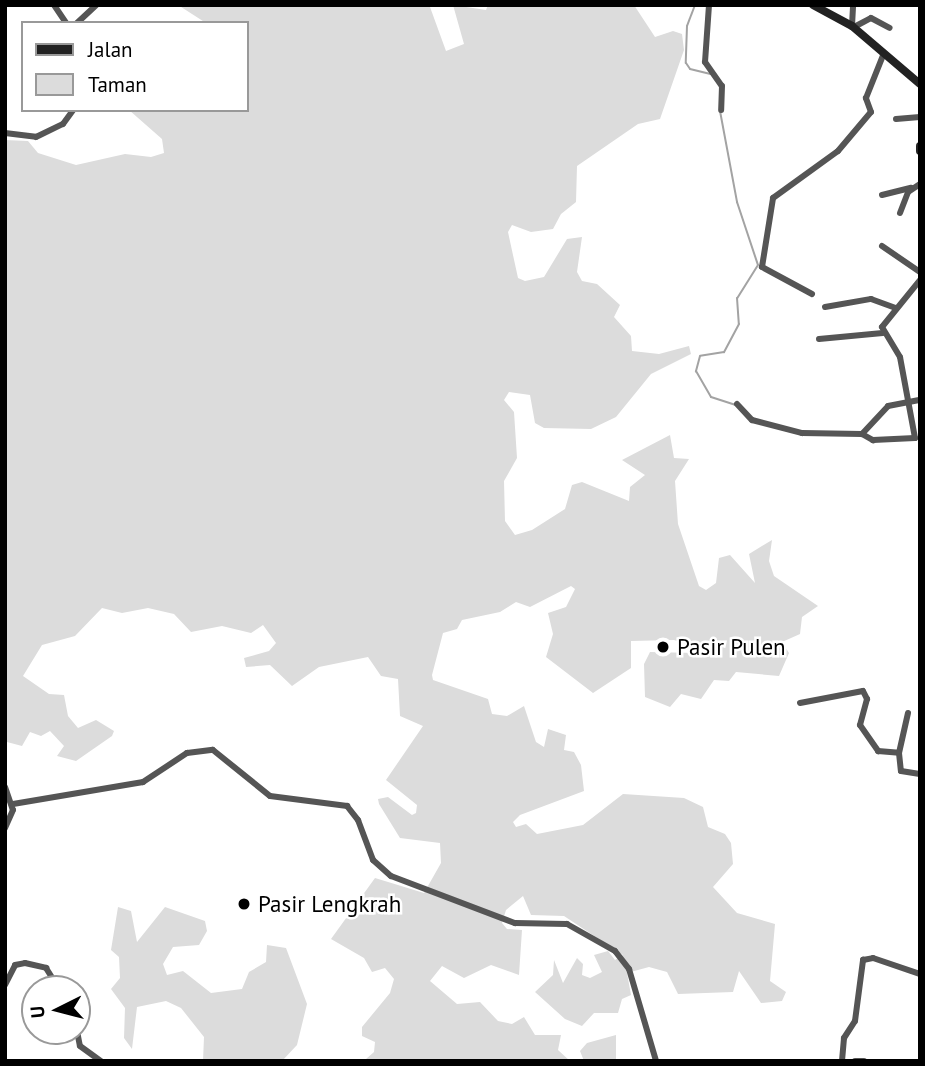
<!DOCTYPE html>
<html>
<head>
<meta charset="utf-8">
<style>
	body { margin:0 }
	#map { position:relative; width:925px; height:1066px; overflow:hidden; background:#fff; font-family:"PT Sans",sans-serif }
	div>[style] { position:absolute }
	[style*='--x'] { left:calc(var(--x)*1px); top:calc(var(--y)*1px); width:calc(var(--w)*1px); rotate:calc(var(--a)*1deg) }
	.green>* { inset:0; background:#dcdcdc }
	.stream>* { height:2px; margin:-1px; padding:0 1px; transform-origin:1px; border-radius:1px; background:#a3a3a3 }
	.street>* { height:6px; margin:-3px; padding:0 3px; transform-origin:3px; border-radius:3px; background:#555 }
	.secondary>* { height:8px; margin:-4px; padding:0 4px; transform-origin:4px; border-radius:4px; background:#222 }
	.dots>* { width:19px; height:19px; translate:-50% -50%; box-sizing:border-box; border:4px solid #fff; border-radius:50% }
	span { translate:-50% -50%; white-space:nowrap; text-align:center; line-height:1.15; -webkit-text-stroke:5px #fff; paint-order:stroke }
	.poi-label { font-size:23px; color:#000 }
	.left { translate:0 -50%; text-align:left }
	.frame { position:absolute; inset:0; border:7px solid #000; pointer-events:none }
	.legend { position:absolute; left:21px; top:21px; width:228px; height:91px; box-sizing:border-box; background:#fff; border:2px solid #999; margin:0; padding:9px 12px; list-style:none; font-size:21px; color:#000 }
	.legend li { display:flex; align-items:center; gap:14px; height:35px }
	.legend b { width:35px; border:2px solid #999 }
	.north { position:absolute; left:21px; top:975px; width:70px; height:70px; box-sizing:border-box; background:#fff; border:2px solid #999; border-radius:50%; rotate:264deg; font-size:19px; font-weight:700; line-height:28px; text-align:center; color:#000 }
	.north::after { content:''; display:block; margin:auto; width:24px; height:32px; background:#000; clip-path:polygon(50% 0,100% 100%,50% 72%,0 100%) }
</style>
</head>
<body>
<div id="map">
	<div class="green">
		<div style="clip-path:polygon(178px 5px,430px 7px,446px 51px,464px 44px,453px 5px,486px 10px,488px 5px,634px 5px,655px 37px,673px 31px,682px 34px,684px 50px,660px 119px,638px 124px,577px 166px,576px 202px,561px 214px,553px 229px,531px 232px,512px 225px,508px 232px,518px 278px,525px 281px,544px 277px,567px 239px,582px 237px,577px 272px,582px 281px,597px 284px,620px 305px,614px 317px,631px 336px,632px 351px,659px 354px,689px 346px,691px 354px,651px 374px,616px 417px,591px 429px,544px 428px,535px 423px,530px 395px,509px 392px,504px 400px,514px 412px,517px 458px,504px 481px,505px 521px,515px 535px,532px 530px,565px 509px,572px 485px,582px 482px,629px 501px,630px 487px,645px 475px,622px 460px,670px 435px,674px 458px,689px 459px,675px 481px,678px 524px,699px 586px,706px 590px,716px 583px,719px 558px,730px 555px,755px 583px,749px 554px,772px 540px,769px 561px,774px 576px,818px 606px,802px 617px,800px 634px,782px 642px,789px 653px,779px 676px,736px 672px,729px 681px,714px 680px,701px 699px,681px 694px,670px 707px,645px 697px,644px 664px,650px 652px,696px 653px,698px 648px,674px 640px,631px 641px,631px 668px,593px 693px,546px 657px,553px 634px,548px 613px,566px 607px,575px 589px,571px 586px,530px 607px,516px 602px,500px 612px,462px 620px,457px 629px,443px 633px,432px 675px,433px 680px,488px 699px,492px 714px,507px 716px,524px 706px,536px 742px,544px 747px,548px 729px,566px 735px,564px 750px,574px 752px,581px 765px,584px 791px,520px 815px,513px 822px,516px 827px,526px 824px,537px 834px,583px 825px,623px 794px,684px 798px,703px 807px,708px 827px,725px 834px,731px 843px,733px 864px,713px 887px,737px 913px,775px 924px,770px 981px,786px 992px,782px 1001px,761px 1003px,739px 971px,733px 992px,678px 994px,667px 972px,649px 967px,627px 973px,631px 995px,622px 999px,618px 1013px,594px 1013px,582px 1026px,565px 1019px,535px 992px,553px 975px,554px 960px,563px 983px,577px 958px,583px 964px,582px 975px,590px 978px,602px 972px,594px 955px,608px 951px,615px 960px,623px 955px,564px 916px,531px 915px,523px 896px,506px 910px,502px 923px,507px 929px,522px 930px,519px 975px,491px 965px,464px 978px,442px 966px,430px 981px,457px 1004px,480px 1002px,498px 1021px,512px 1024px,524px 1017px,535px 1035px,561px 1035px,558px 1050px,570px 1061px,347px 1061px,366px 1059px,374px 1052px,375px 1042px,362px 1036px,362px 1027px,390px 993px,394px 979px,385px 968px,372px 972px,364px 958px,331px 939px,375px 878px,424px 893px,441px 863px,440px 843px,400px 838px,379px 804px,378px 799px,388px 797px,412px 815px,416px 813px,417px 805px,386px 780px,423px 726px,400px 716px,398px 679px,381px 676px,368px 657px,319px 667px,292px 686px,270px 665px,246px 667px,244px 658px,269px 651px,276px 643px,263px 625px,251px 633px,222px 626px,191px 632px,174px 614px,148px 608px,122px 613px,102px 608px,75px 636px,42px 645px,23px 676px,49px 694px,64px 695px,68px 716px,78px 728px,96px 720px,114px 731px,112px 736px,76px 761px,57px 756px,64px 746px,50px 731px,41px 736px,30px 732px,22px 746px,7px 742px,5px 140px,28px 141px,38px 153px,76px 165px,125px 154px,151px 157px,164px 153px,162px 139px,129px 110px,247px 110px,247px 23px,206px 23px)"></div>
		<div style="clip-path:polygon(118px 907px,131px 911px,137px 942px,165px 907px,205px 921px,207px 931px,199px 945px,173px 947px,163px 964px,167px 975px,183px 971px,211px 993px,242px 989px,249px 972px,266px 962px,267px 945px,286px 948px,307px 1004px,297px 1045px,282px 1061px,203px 1061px,204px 1037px,181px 1008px,166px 1001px,137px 1007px,132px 1049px,124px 1038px,125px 1008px,111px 989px,120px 978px,119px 957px,111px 950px)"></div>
		<div style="clip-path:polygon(616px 1035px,616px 1061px,584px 1061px,580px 1051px,587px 1043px)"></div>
	</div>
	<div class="stream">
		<div style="--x:695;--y:5;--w:22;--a:111"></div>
		<div style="--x:687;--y:26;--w:37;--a:92"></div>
		<div style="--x:686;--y:63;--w:7;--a:56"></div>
		<div style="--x:690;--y:69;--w:21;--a:14"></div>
		<div style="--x:720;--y:111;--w:93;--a:79.4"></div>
		<div style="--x:737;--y:202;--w:66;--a:71.6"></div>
		<div style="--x:758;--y:265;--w:39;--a:122"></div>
		<div style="--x:737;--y:298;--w:26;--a:86"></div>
		<div style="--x:739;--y:324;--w:32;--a:118"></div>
		<div style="--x:724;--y:352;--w:24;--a:171"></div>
		<div style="--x:700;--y:356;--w:16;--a:105"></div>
		<div style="--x:696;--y:371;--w:30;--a:60"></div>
		<div style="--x:711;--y:397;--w:26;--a:18"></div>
	</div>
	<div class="street">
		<div style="--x:54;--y:5;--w:22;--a:56"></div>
		<div style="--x:709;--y:5;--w:57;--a:94"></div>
		<div style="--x:705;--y:62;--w:29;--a:55"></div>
		<div style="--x:722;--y:86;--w:24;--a:92"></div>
		<div style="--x:77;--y:23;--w:26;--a:-43"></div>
		<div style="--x:852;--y:26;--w:21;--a:-87"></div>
		<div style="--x:854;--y:27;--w:19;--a:-28"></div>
		<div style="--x:871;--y:18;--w:21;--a:28"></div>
		<div style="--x:896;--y:119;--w:24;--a:-5"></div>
		<div style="--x:5;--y:133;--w:31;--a:7"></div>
		<div style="--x:36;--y:137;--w:30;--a:-26"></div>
		<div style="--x:63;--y:124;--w:17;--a:-54"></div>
		<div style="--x:882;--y:195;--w:30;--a:-14"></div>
		<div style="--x:900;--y:213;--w:22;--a:-69"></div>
		<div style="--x:908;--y:192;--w:14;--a:-34"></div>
		<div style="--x:882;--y:246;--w:46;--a:34.4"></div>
		<div style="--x:812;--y:294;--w:57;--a:-151.6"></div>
		<div style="--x:762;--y:267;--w:70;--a:-80.9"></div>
		<div style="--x:773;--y:198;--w:80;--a:-35.9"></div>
		<div style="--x:838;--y:151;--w:51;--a:-49.8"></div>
		<div style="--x:871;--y:112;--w:15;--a:-110"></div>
		<div style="--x:866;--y:98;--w:48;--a:-68.2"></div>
		<div style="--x:825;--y:307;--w:47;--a:-9.9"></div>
		<div style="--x:871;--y:299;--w:27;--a:20"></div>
		<div style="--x:819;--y:339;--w:64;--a:-5.4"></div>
		<div style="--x:737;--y:404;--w:22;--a:47"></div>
		<div style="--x:752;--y:420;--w:52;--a:14.6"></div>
		<div style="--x:802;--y:433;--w:60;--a:1"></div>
		<div style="--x:862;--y:434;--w:38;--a:-47"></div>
		<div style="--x:888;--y:406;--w:33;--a:-11"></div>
		<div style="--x:862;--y:434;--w:13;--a:29"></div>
		<div style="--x:873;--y:440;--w:42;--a:-2.7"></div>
		<div style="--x:915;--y:438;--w:82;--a:-100.5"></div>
		<div style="--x:900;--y:357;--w:35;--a:-121"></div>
		<div style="--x:882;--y:327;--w:60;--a:-51"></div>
		<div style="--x:800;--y:703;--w:64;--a:-10.8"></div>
		<div style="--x:863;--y:691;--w:9;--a:63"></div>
		<div style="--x:867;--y:699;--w:27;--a:105"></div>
		<div style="--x:860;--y:725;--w:32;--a:55"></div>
		<div style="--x:878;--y:751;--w:21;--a:5"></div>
		<div style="--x:908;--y:713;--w:41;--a:102.7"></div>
		<div style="--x:899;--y:753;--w:18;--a:84"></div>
		<div style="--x:901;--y:771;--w:19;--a:9"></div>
		<div style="--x:5;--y:787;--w:24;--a:71"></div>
		<div style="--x:13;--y:810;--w:20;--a:114"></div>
		<div style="--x:13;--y:804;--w:132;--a:-9.6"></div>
		<div style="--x:143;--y:782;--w:53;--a:-33.4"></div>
		<div style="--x:187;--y:753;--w:26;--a:-7"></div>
		<div style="--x:213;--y:750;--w:73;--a:38.9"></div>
		<div style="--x:270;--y:796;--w:78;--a:7.4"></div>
		<div style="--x:347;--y:806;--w:18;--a:52"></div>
		<div style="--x:358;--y:820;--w:43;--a:69.4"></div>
		<div style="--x:373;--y:860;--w:24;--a:42"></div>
		<div style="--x:391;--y:876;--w:133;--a:20.8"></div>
		<div style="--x:515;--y:923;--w:52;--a:1.1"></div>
		<div style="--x:567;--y:924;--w:55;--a:29.4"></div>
		<div style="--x:615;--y:951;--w:23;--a:52"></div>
		<div style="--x:629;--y:969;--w:96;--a:73.6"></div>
		<div style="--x:5;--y:985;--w:22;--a:-63"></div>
		<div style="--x:15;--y:965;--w:10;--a:-11"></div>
		<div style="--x:25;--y:963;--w:22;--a:13"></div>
		<div style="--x:46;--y:968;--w:25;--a:58"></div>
		<div style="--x:77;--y:1031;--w:15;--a:79"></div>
		<div style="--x:80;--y:1046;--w:26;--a:36"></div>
		<div style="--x:842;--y:1061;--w:23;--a:-85"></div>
		<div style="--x:844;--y:1038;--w:20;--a:-57"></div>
		<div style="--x:855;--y:1021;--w:62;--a:-82.5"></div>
		<div style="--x:863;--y:960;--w:10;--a:-11"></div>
		<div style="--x:873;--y:958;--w:50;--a:18.8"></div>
		<div style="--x:855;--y:1061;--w:9;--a:0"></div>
	</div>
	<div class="secondary">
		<div style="--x:813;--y:5;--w:44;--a:28.3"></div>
		<div style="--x:852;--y:26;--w:89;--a:40.5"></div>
		<div style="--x:920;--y:146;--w:5;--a:90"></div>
	</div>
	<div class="dots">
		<div style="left:663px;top:647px;background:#000"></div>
		<div style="left:244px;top:904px;background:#000"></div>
	</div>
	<div class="poi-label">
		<span class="left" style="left:677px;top:647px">Pasir Pulen</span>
		<span class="left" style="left:258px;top:904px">Pasir Lengkrah</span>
	</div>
	<div class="frame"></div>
	<ul class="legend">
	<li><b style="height:9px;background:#222"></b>Jalan</li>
	<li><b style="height:19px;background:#dcdcdc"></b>Taman</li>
	</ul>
	<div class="north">U</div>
</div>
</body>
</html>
